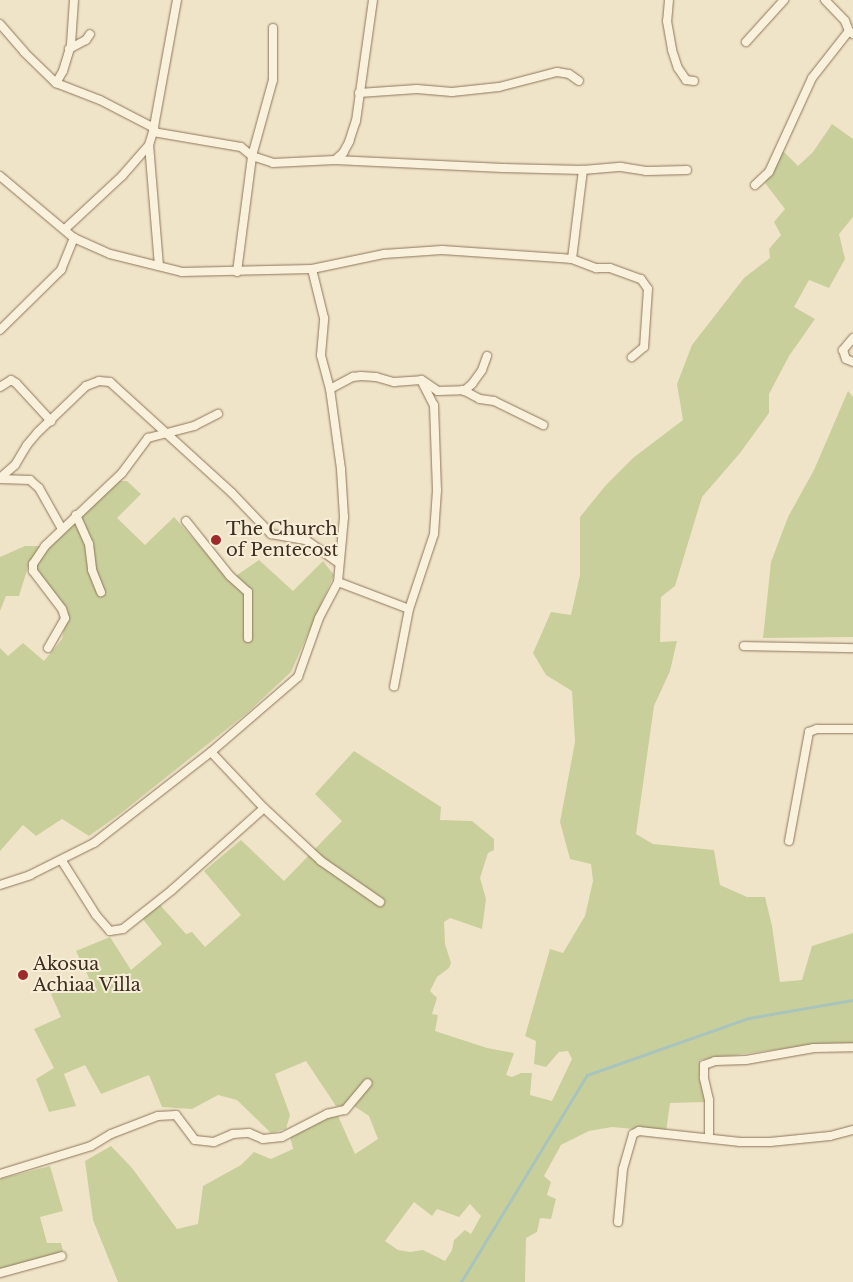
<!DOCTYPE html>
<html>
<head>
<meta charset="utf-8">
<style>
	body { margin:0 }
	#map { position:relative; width:853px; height:1282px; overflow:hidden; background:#f0e4c8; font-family:"Libre Baskerville",serif }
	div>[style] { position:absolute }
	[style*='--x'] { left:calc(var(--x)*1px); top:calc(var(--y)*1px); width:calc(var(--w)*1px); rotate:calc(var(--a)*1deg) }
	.green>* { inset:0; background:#c9cf9b }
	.stream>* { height:2.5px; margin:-1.25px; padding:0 1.25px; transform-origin:1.25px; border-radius:1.25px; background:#a9c4bc }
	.roads { filter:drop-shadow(0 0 1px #8d765c) drop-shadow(0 0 1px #8d765c) }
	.minor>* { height:8px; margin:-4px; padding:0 4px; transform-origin:4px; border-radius:4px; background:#faf1dc }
	.dots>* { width:14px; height:14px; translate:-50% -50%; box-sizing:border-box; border:2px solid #f7eed8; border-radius:50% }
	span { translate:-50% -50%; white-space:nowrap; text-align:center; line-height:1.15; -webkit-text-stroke:4px #f7eed8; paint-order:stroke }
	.poi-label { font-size:18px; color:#3d2e20 }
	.left { translate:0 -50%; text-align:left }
</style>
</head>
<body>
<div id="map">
	<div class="green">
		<div style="clip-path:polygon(evenodd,832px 124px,853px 139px,853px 217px,839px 234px,845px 259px,829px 288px,809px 280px,794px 307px,815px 319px,789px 356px,769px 394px,769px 413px,740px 453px,702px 497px,675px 586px,661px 597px,660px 642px,677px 641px,670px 671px,654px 706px,636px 834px,653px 844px,714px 850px,720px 885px,747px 897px,765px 897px,772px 926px,780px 982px,802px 980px,812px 946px,853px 933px,853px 1043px,796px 1047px,700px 1060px,699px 1077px,705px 1102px,670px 1103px,666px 1132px,612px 1127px,589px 1131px,561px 1145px,544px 1176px,551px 1182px,547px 1195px,556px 1199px,551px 1219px,540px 1218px,537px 1232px,526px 1238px,525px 1282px,118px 1282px,93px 1220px,85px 1161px,111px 1146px,132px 1168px,177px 1229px,198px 1224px,203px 1186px,241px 1165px,254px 1152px,271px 1159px,293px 1149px,290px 1136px,323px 1118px,338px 1116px,355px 1154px,378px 1139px,369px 1116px,354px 1106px,336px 1106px,306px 1061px,275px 1074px,290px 1115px,286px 1129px,271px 1133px,237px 1100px,218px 1095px,192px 1109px,162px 1107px,149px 1075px,101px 1094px,85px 1065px,64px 1074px,76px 1106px,49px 1112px,36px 1079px,54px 1068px,34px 1029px,61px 1017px,51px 994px,89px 978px,76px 951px,110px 937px,131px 970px,162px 944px,142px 918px,160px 905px,186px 934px,192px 932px,205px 947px,241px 915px,204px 871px,241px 840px,284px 881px,342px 821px,315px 794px,354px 751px,441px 807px,440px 820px,472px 821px,494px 839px,494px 850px,488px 853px,480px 878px,486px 899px,482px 929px,450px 918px,444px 922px,445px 944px,451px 963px,449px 968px,437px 977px,430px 991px,437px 998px,432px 1014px,438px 1015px,435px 1031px,487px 1048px,514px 1053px,506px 1075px,512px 1077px,521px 1073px,532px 1073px,530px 1095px,552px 1101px,572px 1059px,568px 1051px,559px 1052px,546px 1067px,534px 1064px,536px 1041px,525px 1036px,550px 949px,563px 953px,585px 916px,593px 881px,591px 864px,570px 859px,560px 822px,575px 742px,572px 691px,546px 675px,533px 653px,551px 612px,571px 615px,580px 575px,580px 517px,606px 485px,633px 458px,683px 420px,677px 384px,692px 345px,744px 278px,770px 258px,769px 249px,781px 235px,774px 222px,785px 209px,765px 183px,781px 149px,798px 166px,813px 152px,832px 124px,414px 1202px,432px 1216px,437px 1209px,459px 1217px,470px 1204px,481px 1216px,471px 1234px,465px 1230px,454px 1240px,452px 1250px,445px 1261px,423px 1250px,410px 1252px,398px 1250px,385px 1241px,414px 1202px)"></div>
		<div style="clip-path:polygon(848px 391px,853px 397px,853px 637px,763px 638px,771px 562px,788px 517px,814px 470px)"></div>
		<div style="clip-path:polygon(117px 481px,127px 481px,141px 494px,117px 518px,145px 545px,174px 517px,230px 580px,259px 560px,293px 591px,323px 561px,334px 575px,291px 672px,247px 713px,120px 814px,89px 836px,62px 819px,36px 836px,23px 825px,0 851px,0 648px,8px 656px,23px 643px,44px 661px,62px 639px,68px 611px,38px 576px,36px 569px,40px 557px,58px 536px)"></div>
		<div style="clip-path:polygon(25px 546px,40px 546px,28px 567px,19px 596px,6px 596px,0 611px,0 557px)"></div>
		<div style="clip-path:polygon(50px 1166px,63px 1211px,40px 1217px,47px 1243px,61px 1243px,63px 1251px,46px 1258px,0 1269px,0 1179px)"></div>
	</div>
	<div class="stream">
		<div style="--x:461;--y:1282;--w:242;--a:-58.7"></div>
		<div style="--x:587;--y:1075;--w:172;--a:-19.4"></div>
		<div style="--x:749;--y:1018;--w:106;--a:-9.8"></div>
	</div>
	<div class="roads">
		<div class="minor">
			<div style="--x:669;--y:0;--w:21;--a:95"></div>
			<div style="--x:667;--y:21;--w:29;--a:80"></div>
			<div style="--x:672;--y:50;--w:19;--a:72"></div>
			<div style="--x:678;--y:68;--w:14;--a:56"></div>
			<div style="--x:686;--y:80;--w:8;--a:7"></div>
			<div style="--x:825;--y:0;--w:29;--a:46"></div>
			<div style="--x:845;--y:21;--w:11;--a:68"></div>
			<div style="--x:849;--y:31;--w:5;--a:37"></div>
			<div style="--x:0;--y:24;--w:37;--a:49"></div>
			<div style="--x:24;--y:52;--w:45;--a:44.1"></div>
			<div style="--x:56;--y:83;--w:47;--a:21.1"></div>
			<div style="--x:100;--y:100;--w:61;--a:27.4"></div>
			<div style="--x:746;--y:42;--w:57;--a:-47.9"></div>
			<div style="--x:69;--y:49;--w:19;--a:-28"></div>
			<div style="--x:86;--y:40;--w:7;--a:-56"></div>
			<div style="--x:56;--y:83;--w:14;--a:-60"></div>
			<div style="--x:63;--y:71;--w:28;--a:-73"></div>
			<div style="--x:71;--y:44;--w:44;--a:-86.1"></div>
			<div style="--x:359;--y:93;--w:58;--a:-3.9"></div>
			<div style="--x:417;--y:89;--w:35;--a:5"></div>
			<div style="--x:452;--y:92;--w:47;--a:-6.1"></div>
			<div style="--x:499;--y:87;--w:60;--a:-14.5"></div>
			<div style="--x:557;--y:72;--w:12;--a:9"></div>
			<div style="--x:569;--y:74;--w:12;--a:35"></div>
			<div style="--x:153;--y:132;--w:89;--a:9.7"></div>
			<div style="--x:241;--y:147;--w:14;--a:39"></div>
			<div style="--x:252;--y:156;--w:22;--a:18"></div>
			<div style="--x:273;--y:163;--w:62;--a:-2.8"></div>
			<div style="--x:335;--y:160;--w:168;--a:2.7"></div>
			<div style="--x:503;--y:168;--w:80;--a:1.4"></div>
			<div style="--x:583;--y:170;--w:38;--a:-5"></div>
			<div style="--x:621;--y:167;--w:25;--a:9"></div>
			<div style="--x:646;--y:171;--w:41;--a:-1.4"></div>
			<div style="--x:335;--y:160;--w:11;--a:-41"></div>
			<div style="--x:343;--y:153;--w:13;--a:-61"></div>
			<div style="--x:349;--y:142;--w:22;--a:-72"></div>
			<div style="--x:356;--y:121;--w:122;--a:-82"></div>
			<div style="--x:0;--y:176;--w:97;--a:40"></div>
			<div style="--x:74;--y:238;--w:39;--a:24"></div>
			<div style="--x:110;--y:254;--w:74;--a:14"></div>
			<div style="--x:182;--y:272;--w:130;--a:-1.3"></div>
			<div style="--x:312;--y:269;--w:74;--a:-11.8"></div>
			<div style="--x:384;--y:254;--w:58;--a:-3.9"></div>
			<div style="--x:442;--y:250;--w:118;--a:3.9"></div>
			<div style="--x:560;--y:258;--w:12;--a:5"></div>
			<div style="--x:572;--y:259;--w:26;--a:21"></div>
			<div style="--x:596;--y:268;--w:14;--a:0"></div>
			<div style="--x:610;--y:268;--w:33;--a:20"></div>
			<div style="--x:641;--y:279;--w:12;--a:55"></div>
			<div style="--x:648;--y:289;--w:58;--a:93.9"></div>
			<div style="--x:644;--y:347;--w:16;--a:140"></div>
			<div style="--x:755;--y:185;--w:19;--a:-43"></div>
			<div style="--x:769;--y:172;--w:103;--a:-65.4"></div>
			<div style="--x:812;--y:78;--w:60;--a:-51.8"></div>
			<div style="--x:65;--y:229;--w:78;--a:-42.9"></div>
			<div style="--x:122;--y:176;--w:41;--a:-48.9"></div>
			<div style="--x:572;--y:259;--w:90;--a:-83"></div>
			<div style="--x:159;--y:266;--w:121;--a:-94.7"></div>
			<div style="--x:149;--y:145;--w:14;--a:-73"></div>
			<div style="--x:153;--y:132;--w:134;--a:-79.7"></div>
			<div style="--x:237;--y:272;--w:117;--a:-82.6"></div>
			<div style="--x:252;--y:156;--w:79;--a:-74.6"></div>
			<div style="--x:273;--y:80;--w:52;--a:-90"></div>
			<div style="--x:0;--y:330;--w:86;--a:-44.5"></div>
			<div style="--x:61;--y:270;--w:35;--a:-68"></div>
			<div style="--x:853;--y:338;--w:16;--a:130"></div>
			<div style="--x:843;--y:350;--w:9;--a:72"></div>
			<div style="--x:846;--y:359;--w:8;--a:23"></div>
			<div style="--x:422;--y:380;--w:19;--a:35"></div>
			<div style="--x:438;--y:391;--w:25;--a:-2"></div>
			<div style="--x:463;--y:390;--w:19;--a:28"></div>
			<div style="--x:480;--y:399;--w:14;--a:8"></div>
			<div style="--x:494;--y:401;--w:55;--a:26.1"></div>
			<div style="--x:0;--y:387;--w:13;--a:-32"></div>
			<div style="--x:11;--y:380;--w:6;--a:31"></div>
			<div style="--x:16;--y:383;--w:52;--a:47.4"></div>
			<div style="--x:330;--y:389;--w:26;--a:-28"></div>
			<div style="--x:353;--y:377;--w:8;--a:-7"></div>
			<div style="--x:361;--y:376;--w:15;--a:4"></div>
			<div style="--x:376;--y:377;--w:19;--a:16"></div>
			<div style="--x:394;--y:382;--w:27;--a:-4"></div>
			<div style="--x:421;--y:380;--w:28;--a:63"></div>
			<div style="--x:434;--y:405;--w:85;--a:88"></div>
			<div style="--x:437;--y:490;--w:44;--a:93.9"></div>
			<div style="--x:434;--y:534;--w:79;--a:108.4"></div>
			<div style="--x:409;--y:609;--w:79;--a:100.9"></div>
			<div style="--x:464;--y:391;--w:11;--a:-41"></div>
			<div style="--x:472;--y:384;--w:17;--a:-54"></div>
			<div style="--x:482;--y:370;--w:15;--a:-70"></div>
			<div style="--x:0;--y:478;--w:20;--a:-41"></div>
			<div style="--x:15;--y:465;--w:23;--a:-59"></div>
			<div style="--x:27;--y:445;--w:17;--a:-50"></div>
			<div style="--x:38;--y:432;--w:66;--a:-43.8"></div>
			<div style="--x:86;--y:386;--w:14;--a:-21"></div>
			<div style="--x:99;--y:381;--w:11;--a:5"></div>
			<div style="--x:110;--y:382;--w:165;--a:42.3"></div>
			<div style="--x:232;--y:493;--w:57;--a:46.4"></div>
			<div style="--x:271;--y:534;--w:36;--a:10"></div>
			<div style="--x:306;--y:540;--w:40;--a:34.9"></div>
			<div style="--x:0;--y:479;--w:30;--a:2"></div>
			<div style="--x:30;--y:480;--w:12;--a:42"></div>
			<div style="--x:39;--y:488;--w:47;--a:60.7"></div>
			<div style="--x:76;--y:515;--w:32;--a:66"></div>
			<div style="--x:89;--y:544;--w:26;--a:83"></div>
			<div style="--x:92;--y:570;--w:24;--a:68"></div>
			<div style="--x:186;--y:521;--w:70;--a:51.3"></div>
			<div style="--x:230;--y:576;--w:24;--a:42"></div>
			<div style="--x:248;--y:592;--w:46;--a:90"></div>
			<div style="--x:338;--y:582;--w:76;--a:20.8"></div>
			<div style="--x:744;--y:646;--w:109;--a:1.1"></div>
			<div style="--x:48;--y:648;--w:34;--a:-60"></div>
			<div style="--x:65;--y:618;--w:9;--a:-108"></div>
			<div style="--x:62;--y:609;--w:48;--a:-127.3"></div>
			<div style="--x:33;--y:571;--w:7;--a:-90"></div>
			<div style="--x:33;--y:564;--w:22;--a:-56"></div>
			<div style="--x:45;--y:546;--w:106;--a:-43.5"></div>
			<div style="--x:122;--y:473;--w:44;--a:-53.4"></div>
			<div style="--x:148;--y:438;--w:48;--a:-14.6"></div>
			<div style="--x:194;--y:426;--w:27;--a:-27"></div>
			<div style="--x:211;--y:752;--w:77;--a:46.6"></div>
			<div style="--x:264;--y:808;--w:78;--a:42.9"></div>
			<div style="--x:321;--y:861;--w:72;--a:34.8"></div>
			<div style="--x:789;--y:841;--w:111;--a:-79.6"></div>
			<div style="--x:809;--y:732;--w:9;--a:-21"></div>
			<div style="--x:817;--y:729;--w:36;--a:0"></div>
			<div style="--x:62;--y:861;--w:64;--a:57.8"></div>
			<div style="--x:96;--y:915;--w:21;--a:49"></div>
			<div style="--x:110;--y:931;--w:13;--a:-9"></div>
			<div style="--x:123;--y:929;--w:63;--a:-38.5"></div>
			<div style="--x:172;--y:890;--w:123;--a:-41.7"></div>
			<div style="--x:0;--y:885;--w:32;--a:-18"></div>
			<div style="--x:30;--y:875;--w:72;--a:-26.6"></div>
			<div style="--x:94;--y:843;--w:148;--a:-37.9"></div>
			<div style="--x:211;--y:752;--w:115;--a:-40.8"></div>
			<div style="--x:298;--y:677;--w:63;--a:-70.4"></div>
			<div style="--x:319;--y:618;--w:41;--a:-62.2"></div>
			<div style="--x:338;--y:582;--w:65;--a:-84.7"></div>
			<div style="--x:344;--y:517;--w:48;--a:-93.6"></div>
			<div style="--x:341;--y:469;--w:81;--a:-97.8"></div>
			<div style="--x:330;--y:389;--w:35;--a:-105"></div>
			<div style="--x:321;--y:355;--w:37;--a:-85"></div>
			<div style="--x:324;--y:318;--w:50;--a:-103.8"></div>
			<div style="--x:709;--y:1138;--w:38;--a:-90"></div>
			<div style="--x:709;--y:1100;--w:23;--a:-103"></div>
			<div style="--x:704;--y:1078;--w:13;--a:-90"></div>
			<div style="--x:704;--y:1065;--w:12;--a:-20"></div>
			<div style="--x:715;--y:1061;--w:31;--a:-2"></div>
			<div style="--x:746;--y:1060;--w:69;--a:-10"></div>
			<div style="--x:814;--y:1048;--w:39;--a:-1"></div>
			<div style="--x:0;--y:1174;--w:95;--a:-17.1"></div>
			<div style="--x:91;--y:1146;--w:23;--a:-31"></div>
			<div style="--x:111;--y:1134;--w:50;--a:-21"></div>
			<div style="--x:158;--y:1116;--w:18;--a:-3"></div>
			<div style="--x:176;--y:1115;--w:31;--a:53"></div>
			<div style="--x:195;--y:1140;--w:19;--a:6"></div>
			<div style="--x:214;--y:1142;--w:21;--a:-23"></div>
			<div style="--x:233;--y:1134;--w:16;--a:-4"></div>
			<div style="--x:249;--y:1133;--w:15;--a:23"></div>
			<div style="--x:263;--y:1139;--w:19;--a:-6"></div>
			<div style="--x:282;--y:1137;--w:51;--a:-27.1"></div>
			<div style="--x:327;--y:1114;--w:18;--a:-13"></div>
			<div style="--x:345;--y:1110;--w:35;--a:-50"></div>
			<div style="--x:618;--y:1222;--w:53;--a:-84.6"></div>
			<div style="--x:623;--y:1169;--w:36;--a:-74"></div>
			<div style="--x:633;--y:1134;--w:7;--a:-27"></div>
			<div style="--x:639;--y:1131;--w:102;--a:6.2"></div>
			<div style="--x:740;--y:1142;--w:30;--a:0"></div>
			<div style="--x:770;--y:1142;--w:60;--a:-5.7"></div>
			<div style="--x:830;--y:1136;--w:24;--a:-15"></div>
			<div style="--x:0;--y:1273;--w:64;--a:-15.3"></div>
		</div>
	</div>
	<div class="dots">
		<div style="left:216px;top:540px;background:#9e2a2b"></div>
		<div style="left:23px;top:975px;background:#9e2a2b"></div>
	</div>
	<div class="poi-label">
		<span class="left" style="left:226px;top:540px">The Church<br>of Pentecost</span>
		<span class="left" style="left:33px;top:975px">Akosua<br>Achiaa Villa</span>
	</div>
</div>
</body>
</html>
